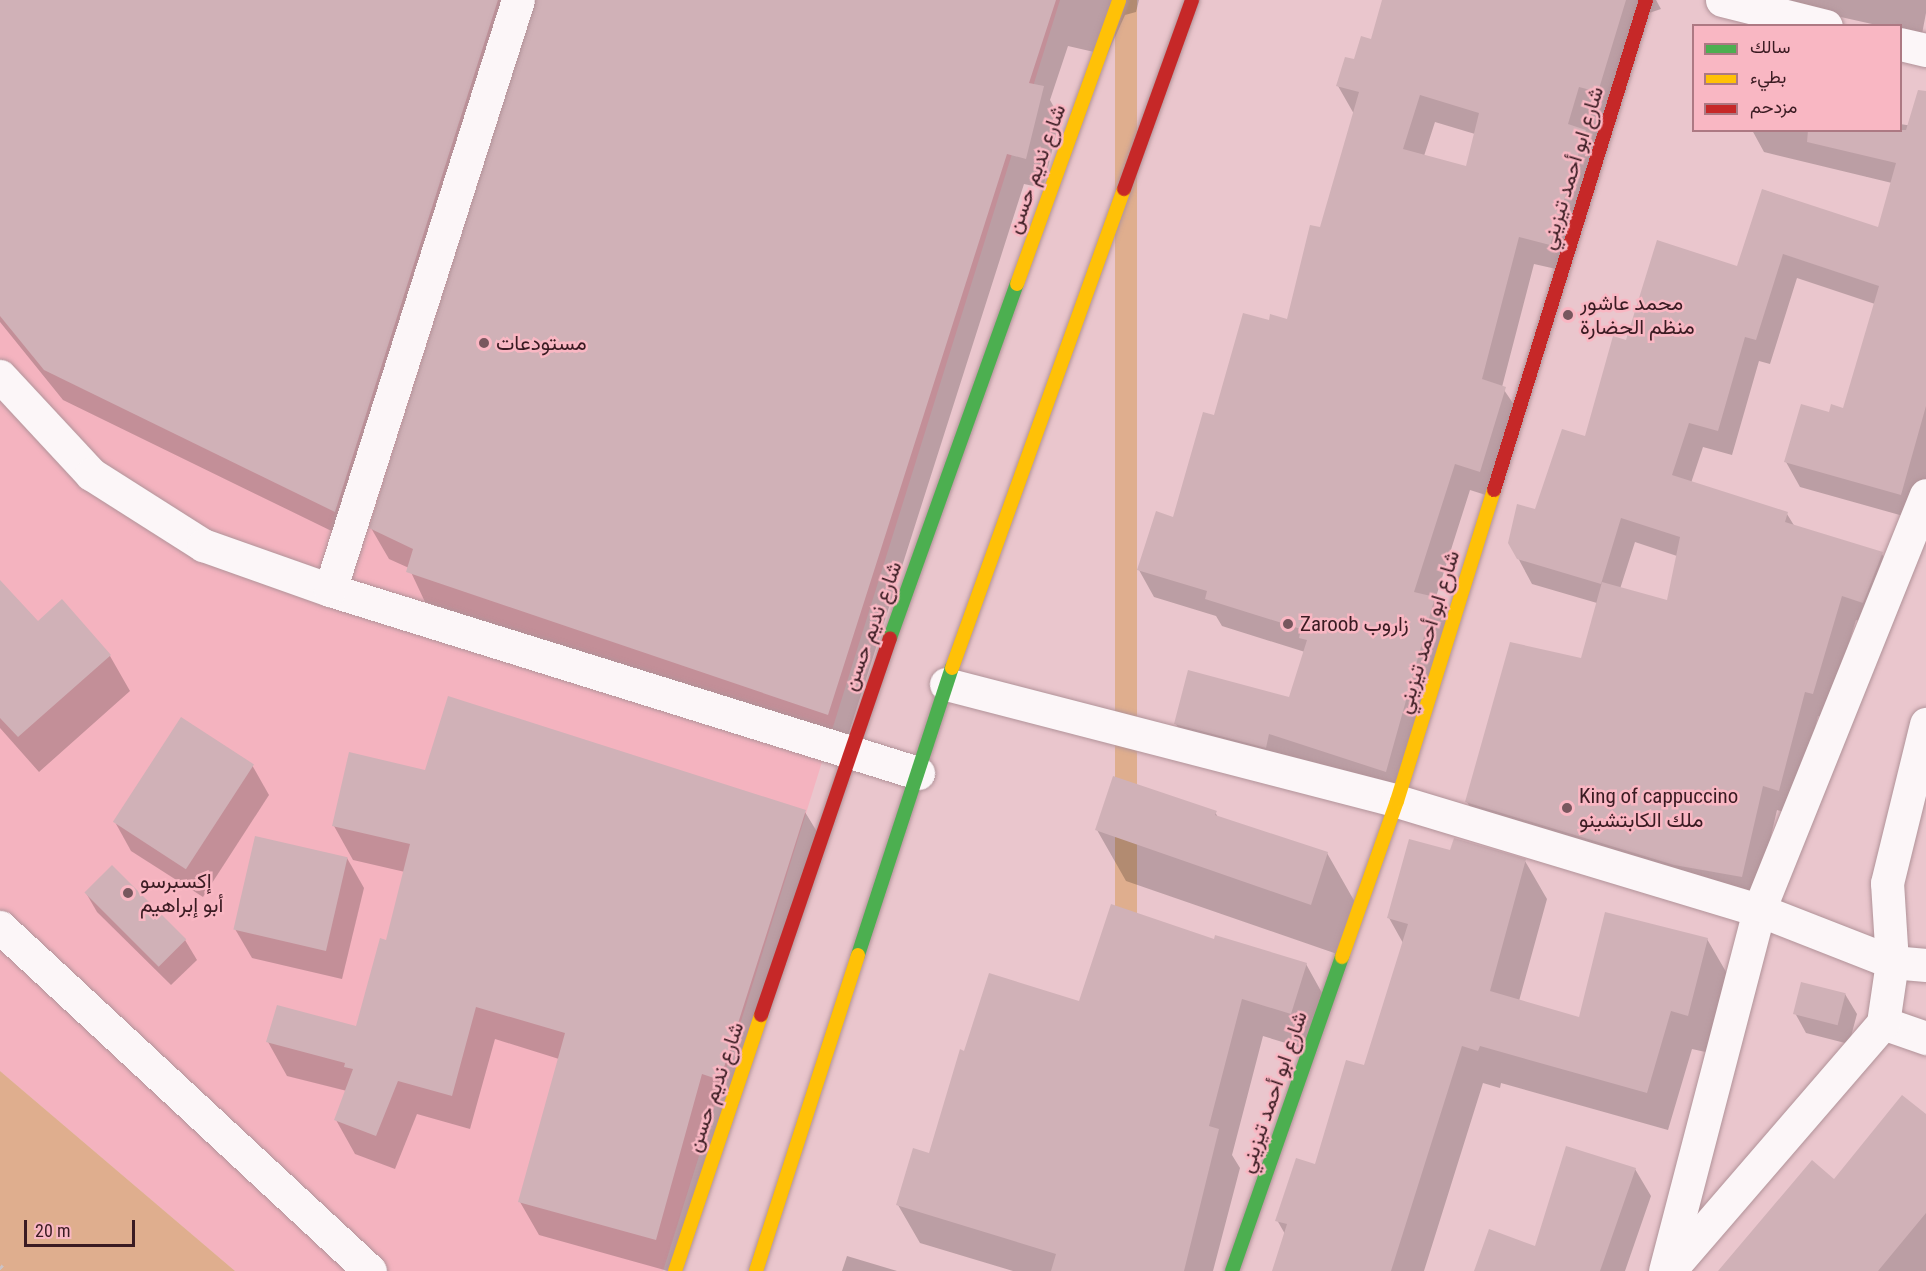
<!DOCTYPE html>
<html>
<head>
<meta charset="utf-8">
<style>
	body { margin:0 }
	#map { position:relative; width:1926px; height:1271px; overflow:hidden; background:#eac6cd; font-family:"Roboto Condensed",Vazirmatn,sans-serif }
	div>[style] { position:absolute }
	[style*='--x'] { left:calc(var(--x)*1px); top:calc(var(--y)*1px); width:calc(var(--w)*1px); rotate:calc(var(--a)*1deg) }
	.built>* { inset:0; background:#f4b3bf }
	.green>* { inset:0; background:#dfae8e; transform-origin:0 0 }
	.shadow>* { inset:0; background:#0003 }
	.building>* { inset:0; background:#d0b1b7; transform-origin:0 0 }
	.roads { filter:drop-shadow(0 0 2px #b19399) drop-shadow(0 0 2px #b19399) }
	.street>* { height:33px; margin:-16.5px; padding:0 16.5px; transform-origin:16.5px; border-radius:16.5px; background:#fcf6f8 }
	.fast>* { height:14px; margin:-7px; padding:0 7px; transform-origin:7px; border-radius:7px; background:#4caf50 }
	.slow>* { height:14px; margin:-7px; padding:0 7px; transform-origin:7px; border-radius:7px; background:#ffc107 }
	.jam>* { height:14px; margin:-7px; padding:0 7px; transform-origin:7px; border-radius:7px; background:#c62828 }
	.rail>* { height:4.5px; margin-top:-2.25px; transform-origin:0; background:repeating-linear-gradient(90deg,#ccc2c4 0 3px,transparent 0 9px) }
	.dots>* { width:16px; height:16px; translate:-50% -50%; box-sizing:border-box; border:3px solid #f9b7c3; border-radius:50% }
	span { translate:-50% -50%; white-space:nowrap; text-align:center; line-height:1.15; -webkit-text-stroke:5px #f9b7c3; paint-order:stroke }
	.street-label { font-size:21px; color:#3a1b22 }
	.poi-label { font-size:21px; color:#3a1b22 }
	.left { translate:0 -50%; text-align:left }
	.legend { position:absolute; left:1692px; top:24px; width:210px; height:108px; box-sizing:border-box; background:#f9b7c3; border:2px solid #ad7983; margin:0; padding:8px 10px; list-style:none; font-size:18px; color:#3a1b22 }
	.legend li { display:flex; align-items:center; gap:12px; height:30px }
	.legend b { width:30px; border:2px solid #ad7983 }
	.scale { position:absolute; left:24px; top:1220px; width:111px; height:27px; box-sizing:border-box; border:3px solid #3a1b22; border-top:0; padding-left:8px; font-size:18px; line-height:21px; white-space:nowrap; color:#3a1b22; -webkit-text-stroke:4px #f9b7c3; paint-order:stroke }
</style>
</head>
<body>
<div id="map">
	<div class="built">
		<div style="clip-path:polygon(0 0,1060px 0,663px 1271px,235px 1271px,0 1071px)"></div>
	</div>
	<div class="green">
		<div style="left:1115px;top:0;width:22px;height:1338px"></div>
		<div style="clip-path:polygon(0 1071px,235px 1271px,0 1271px)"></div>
	</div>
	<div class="shadow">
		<div style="clip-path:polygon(0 0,1139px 0,1136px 12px,1125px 15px,1107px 55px,1068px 46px,1050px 100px,1060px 118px,1043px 188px,1024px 184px,845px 745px,425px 602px,409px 568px,389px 559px,371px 528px,535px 13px,531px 12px,352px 541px,63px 400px,0 322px)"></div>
		<div style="clip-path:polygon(evenodd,1384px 0,1656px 0,1661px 9px,1649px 13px,1565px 271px,1534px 264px,1502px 387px,1521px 415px,1495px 498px,1470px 490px,1435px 600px,1450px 626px,1402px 798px,1191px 751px,1176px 724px,1290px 698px,1305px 652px,1222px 626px,1216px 616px,1154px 597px,1139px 570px,1174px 518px,1215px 417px,1270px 322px,1288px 321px,1321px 229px,1354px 114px,1338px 86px,1372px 40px,1384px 0,1435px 122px,1475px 134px,1467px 168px,1424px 156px,1435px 122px)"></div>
		<div style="clip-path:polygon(1764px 0,1926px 0,1926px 13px,1922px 34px,1900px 30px,1900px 26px,1881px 26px)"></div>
		<div style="clip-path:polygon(evenodd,1900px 124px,1926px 128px,1926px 478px,1914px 519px,1800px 487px,1786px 462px,1830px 414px,1844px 410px,1875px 304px,1797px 278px,1770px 364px,1759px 361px,1732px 455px,1703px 447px,1691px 483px,1787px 514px,1795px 527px,1882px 554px,1896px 578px,1877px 626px,1856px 620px,1826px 718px,1818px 716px,1793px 815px,1777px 810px,1756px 901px,1481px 826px,1467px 802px,1582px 660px,1597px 603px,1532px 584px,1518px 558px,1536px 511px,1586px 438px,1627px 342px,1738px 267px,1763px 190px,1879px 229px,1892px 183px,1764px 152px,1752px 130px,1900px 130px,1900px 124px,1635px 542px,1677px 556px,1668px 602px,1620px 589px,1635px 542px)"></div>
		<div style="clip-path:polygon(0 582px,38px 623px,110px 656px,130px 691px,39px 772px,0 728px)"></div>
		<div style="clip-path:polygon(252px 765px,269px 795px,203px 897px,131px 851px,115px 822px)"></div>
		<div style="clip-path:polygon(426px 772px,805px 812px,825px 845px,668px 1271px,539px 1235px,520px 1202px,559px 1059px,495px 1039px,470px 1129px,417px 1114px,395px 1169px,355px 1154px,336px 1120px,347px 1091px,287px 1076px,268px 1042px,357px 1028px,387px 942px,405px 872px,353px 860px,334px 826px)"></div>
		<div style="clip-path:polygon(1215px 812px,1219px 819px,1327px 853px,1356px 904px,1340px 955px,1126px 881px,1097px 830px)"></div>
		<div style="clip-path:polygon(1451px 852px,1525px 861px,1547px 899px,1519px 1001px,1580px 1019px,1707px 939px,1729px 977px,1710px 1053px,1692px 1049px,1668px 1130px,1501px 1083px,1500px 1088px,1483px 1083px,1424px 1271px,1274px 1271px,1285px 1234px,1277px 1220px,1316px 1165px,1365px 1067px,1403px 943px,1389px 918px)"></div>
		<div style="clip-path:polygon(347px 858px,364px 888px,342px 979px,252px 958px,235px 929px)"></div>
		<div style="clip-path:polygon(112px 867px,185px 940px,197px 960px,171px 985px,97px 912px,86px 893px)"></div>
		<div style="clip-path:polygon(1215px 941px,1306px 964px,1327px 1002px,1312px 1051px,1263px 1036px,1232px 1155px,1240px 1168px,1213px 1271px,1013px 1271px,920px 1243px,898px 1205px,930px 1155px,965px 1052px)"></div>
		<div style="clip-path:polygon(1845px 994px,1857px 1014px,1849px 1044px,1806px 1033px,1795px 1013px)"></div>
		<div style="clip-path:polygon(1926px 1116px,1926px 1271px,1720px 1271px,1835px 1181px)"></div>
		<div style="clip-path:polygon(1635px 1169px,1651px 1196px,1625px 1271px,1476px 1271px,1536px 1248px)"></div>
		<div style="clip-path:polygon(847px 1256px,897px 1271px,842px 1271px)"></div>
	</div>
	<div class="building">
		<div style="clip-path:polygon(0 0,498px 0,335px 512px,44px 370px,0 316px)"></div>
		<div style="clip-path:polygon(536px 0,1056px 0,1029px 83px,1044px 86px,1026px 159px,1007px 154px,828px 715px,406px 572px,413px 549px,369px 528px)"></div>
		<div style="clip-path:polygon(evenodd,1382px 0,1626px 0,1598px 92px,1579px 87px,1568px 124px,1586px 130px,1550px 245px,1519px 237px,1482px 379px,1506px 387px,1480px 472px,1455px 464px,1414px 592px,1435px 597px,1386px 772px,1269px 734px,1266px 748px,1174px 724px,1188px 670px,1289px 697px,1307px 640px,1299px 638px,1301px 629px,1205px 599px,1207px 591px,1137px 570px,1156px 511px,1173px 517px,1203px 412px,1214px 415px,1243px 313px,1269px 320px,1270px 314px,1287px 319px,1310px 225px,1320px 227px,1359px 92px,1336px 86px,1345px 57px,1354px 59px,1361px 36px,1371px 39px,1382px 0,1420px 95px,1479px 113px,1466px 166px,1403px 149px,1420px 95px)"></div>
		<div style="clip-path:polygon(1918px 90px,1926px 91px,1926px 406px,1901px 495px,1784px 462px,1801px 404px,1829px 412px,1831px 404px,1843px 408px,1879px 286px,1783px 254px,1756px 340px,1745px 337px,1718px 431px,1689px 423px,1672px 475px,1788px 512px,1785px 522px,1883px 552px,1863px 603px,1842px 596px,1813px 694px,1805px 692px,1779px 791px,1763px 786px,1742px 877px,1674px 865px,1465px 802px,1510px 642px,1581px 658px,1602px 582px,1667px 600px,1680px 537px,1621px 518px,1601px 584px,1517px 559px,1508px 543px,1517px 504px,1535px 509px,1562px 429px,1585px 436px,1613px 336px,1626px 340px,1657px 240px,1737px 266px,1762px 189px,1878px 227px,1896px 163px,1807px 142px,1808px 130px,1906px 130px)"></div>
		<div style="clip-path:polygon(0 580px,38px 621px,62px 599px,111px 655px,18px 737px,0 718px)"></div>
		<div style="clip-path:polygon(448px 696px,806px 810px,720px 1080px,702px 1074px,656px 1240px,518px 1202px,565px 1033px,476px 1007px,452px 1096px,398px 1081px,376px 1136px,334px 1120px,353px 1069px,344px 1067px,345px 1063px,266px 1042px,277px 1005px,356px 1026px,380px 938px,386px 940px,410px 844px,332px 826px,349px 752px,425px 770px)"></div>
		<div style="left:181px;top:717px;width:87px;height:125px;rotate:33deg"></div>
		<div style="clip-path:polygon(1113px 776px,1217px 811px,1215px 815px,1328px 852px,1311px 905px,1095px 830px)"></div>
		<div style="left:255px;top:836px;width:95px;height:96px;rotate:13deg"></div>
		<div style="clip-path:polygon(1454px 838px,1526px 859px,1490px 991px,1579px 1017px,1605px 912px,1708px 938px,1688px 1016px,1671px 1011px,1647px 1093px,1480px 1046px,1478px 1051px,1462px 1046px,1391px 1271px,1272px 1271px,1287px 1224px,1275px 1221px,1296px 1158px,1315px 1164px,1346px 1060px,1364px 1065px,1408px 924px,1387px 918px,1409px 839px,1450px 850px)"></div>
		<div style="left:112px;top:865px;width:105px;height:39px;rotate:45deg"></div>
		<div style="clip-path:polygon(1111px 904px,1214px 939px,1215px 935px,1307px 963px,1291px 1014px,1242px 999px,1209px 1126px,1219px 1129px,1184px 1271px,1051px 1271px,1056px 1254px,896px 1205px,913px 1148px,929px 1153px,960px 1049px,964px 1051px,989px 973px,1079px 1001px)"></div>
		<div style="left:1801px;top:982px;width:46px;height:33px;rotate:14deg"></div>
		<div style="clip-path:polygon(1902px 1095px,1926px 1114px,1926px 1213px,1878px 1271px,1718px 1271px,1812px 1160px,1834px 1179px)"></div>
		<div style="clip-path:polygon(1566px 1146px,1636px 1168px,1600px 1271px,1474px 1271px,1489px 1229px,1535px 1246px)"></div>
	</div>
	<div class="roads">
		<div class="street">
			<div style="--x:1722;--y:0;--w:107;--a:14"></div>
			<div style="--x:1900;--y:44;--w:27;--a:13"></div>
			<div style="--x:0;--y:376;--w:134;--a:47.1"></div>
			<div style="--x:91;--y:474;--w:133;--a:32.4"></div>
			<div style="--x:203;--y:545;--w:135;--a:19.5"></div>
			<div style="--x:330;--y:590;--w:616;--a:17.29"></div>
			<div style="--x:330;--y:590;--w:619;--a:-72.33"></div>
			<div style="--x:946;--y:684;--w:466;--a:14.5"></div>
			<div style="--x:1397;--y:801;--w:378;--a:16.8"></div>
			<div style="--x:1759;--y:910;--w:143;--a:21.4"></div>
			<div style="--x:1892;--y:962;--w:34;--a:5"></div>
			<div style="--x:0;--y:927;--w:505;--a:42.91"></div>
			<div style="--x:1883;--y:1023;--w:46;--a:19.2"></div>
			<div style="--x:1665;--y:1271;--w:373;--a:-75.4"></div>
			<div style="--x:1759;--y:910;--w:447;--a:-68.1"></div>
			<div style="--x:1669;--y:1271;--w:328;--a:-49.2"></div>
			<div style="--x:1883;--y:1023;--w:62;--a:-81.6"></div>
			<div style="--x:1892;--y:962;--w:79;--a:-93.6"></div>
			<div style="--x:1887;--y:883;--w:164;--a:-76.2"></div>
		</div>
		<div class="fast">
			<div style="--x:890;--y:638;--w:376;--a:-70.3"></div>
			<div style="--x:858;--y:955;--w:302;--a:-71.9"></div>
			<div style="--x:1232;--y:1271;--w:333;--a:-70.7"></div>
		</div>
		<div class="slow">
			<div style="--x:1017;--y:284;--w:302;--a:-70.2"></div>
			<div style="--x:952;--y:668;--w:509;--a:-70.25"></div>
			<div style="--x:1342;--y:957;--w:165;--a:-70.6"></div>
			<div style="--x:1397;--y:801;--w:326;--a:-72.7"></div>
			<div style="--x:675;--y:1271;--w:270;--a:-71.4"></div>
			<div style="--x:756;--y:1271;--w:332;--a:-72.1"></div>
		</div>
		<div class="jam">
			<div style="--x:1124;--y:189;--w:201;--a:-70.2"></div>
			<div style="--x:1494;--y:490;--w:513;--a:-72.77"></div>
			<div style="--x:761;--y:1015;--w:398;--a:-71.1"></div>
		</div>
	</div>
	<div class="rail">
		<div style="--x:0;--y:1266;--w:8;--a:40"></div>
	</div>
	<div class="dots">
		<div style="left:1568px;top:315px;background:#78575e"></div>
		<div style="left:484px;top:343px;background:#78575e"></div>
		<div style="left:1288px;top:624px;background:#78575e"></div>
		<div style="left:1567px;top:808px;background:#78575e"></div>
		<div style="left:128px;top:893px;background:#78575e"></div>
	</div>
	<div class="street-label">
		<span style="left:1572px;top:168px;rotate:-73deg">شارع ابو أحمد تيزيني</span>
		<span style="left:1036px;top:169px;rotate:-70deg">شارع نديم حسن</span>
		<span style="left:872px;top:626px;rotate:-70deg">شارع نديم حسن</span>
		<span style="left:1428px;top:632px;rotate:-73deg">شارع ابو أحمد تيزيني</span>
		<span style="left:715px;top:1087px;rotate:-71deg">شارع نديم حسن</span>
		<span style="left:1273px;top:1092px;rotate:-71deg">شارع ابو أحمد تيزيني</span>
	</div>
	<div class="poi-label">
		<span class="left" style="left:1580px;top:315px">محمد عاشور<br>منظم الحضارة</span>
		<span class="left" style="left:496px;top:343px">مستودعات</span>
		<span class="left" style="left:1300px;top:624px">Zaroob زاروب</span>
		<span class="left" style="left:1579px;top:808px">King of cappuccino<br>ملك الكابتشينو</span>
		<span class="left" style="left:140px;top:893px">إكسبرسو<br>أبو إبراهيم</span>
	</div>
	<ul class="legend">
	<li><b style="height:8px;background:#4caf50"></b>سالك</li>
	<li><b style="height:8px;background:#ffc107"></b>بطيء</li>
	<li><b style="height:8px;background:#c62828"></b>مزدحم</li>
	</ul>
	<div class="scale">20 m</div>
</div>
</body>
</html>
